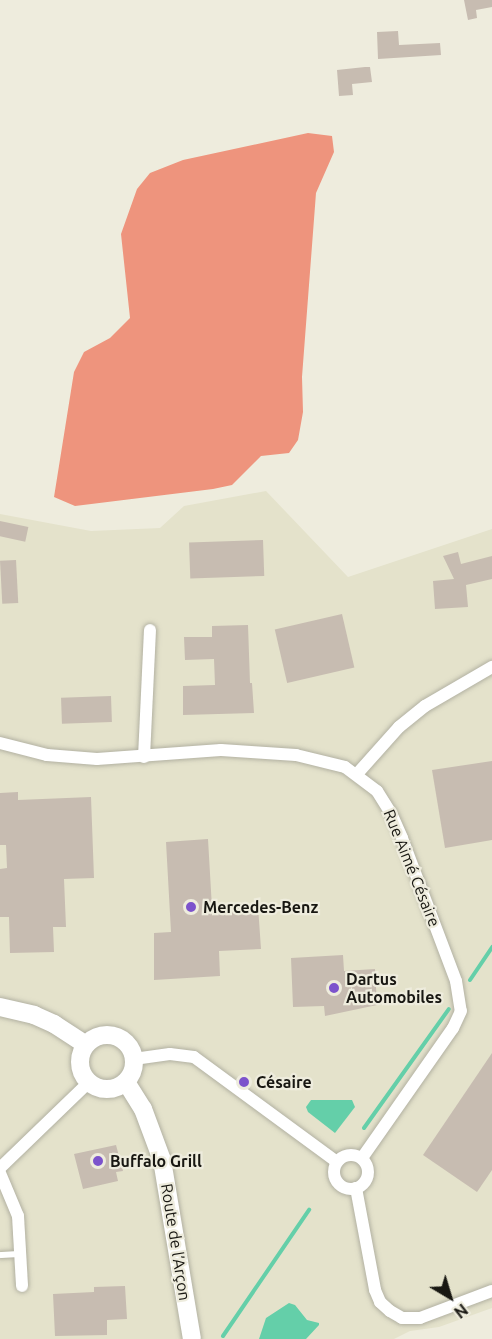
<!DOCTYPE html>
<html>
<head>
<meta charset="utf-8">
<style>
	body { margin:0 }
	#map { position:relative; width:492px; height:1339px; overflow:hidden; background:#eeecdd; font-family:Ubuntu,sans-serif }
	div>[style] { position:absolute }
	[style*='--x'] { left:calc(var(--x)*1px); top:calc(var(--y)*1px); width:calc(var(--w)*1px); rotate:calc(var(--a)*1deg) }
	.built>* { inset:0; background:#e4e2cb }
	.forest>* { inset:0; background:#ee947d }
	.water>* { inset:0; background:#64cfa9 }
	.stream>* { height:4px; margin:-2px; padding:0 2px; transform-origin:2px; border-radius:2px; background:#64cfa9 }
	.building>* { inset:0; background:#c7bcb1; transform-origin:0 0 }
	.roads { filter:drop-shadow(0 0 2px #b2b1a2) drop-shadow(0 0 2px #b2b1a2) }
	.lane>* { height:6px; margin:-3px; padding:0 3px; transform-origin:3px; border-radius:3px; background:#fff }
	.street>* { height:12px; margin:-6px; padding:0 6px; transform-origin:6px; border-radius:6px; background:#fff }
	.street>.ring { margin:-6px; padding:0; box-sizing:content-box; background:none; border:12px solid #fff; border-radius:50% }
	.secondary>* { height:18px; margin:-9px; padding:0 9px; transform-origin:9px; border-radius:9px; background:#fff }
	.secondary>.ring { margin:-9px; padding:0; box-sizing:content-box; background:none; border:18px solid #fff; border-radius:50% }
	.dots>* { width:16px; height:16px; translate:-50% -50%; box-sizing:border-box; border:3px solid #eeecdd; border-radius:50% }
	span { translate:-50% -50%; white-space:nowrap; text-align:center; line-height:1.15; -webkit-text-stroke:4.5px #eeecdd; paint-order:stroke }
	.street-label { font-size:16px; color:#181712 }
	.poi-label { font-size:16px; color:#181712; font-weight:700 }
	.left { translate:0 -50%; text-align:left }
	.north { position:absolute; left:420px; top:1267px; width:60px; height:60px; -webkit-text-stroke:4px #eeecdd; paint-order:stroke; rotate:142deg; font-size:16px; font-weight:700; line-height:24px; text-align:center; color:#181712 }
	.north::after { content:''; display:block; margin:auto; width:21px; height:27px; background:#181712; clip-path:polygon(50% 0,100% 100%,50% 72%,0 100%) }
</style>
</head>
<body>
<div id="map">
	<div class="built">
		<div style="clip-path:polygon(266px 491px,348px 577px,492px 529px,492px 1308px,439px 1327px,410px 1331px,394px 1339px,0 1339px,0 514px,91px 531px,160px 528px,184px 506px)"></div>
	</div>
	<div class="forest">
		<div style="clip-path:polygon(308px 133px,332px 136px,334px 152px,316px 193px,302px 377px,303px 412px,298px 440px,289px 453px,261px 456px,232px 485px,213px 489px,75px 506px,54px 497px,74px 372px,84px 352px,110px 338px,130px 318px,121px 234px,137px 189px,150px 173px,183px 160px)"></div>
	</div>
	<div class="water">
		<div style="clip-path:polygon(311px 1100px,352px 1100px,355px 1107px,335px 1133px,308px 1112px,306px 1107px)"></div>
		<div style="clip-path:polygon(289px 1303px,295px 1305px,307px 1320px,319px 1323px,319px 1325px,306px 1339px,259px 1339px,266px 1318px)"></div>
	</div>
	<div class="stream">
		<div style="--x:470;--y:980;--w:40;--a:-56"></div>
		<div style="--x:364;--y:1128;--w:146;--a:-54.5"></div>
		<div style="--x:223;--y:1336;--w:153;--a:-55.7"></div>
	</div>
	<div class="building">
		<div style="clip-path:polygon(464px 0,492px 0,492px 7px,476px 10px,477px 18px,468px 20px)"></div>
		<div style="clip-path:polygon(398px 31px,399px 45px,440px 43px,441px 55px,378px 59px,377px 32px)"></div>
		<div style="clip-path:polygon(365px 67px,370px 67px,372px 82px,352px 84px,353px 95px,339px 96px,337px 70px)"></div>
		<div style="left:0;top:521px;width:29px;height:15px;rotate:12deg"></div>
		<div style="left:263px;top:540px;width:36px;height:74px;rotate:88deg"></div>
		<div style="clip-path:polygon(458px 552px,461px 564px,492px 556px,492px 579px,466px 585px,468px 607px,435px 609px,433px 581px,454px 579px,443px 556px)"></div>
		<div style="left:16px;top:560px;width:43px;height:16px;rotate:87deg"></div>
		<div style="left:342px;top:614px;width:55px;height:69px;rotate:77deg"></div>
		<div style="clip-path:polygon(248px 625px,250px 683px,252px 683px,254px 713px,183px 715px,183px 686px,215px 685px,214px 659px,185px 660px,184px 637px,212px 637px,212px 626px)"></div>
		<div style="left:111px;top:696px;width:26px;height:50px;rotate:88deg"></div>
		<div style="clip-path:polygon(492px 761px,492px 840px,445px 848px,432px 770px)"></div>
		<div style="clip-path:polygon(18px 792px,18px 800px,91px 797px,94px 878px,64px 879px,66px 927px,53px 927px,54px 952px,10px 953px,9px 917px,0 917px,0 869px,7px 868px,6px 845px,0 845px,0 793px)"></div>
		<div style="clip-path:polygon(208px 839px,212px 908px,258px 906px,261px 949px,219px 951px,220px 976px,154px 980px,154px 933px,171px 932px,166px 842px)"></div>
		<div style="clip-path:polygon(343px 955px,344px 971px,375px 969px,377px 1005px,325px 1016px,324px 1006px,293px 1007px,291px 958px)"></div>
		<div style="clip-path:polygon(492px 1053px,492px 1170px,477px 1192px,423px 1155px)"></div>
		<div style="clip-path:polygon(116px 1145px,123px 1171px,116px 1172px,118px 1181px,83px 1189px,74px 1154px)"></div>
		<div style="clip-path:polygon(125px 1286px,127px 1319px,107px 1320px,107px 1335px,55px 1336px,53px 1294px,94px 1292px,94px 1287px)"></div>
	</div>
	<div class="roads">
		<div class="lane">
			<div style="--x:0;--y:1255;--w:20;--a:-3"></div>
		</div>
		<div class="street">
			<div style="--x:0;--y:743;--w:49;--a:14.3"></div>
			<div style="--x:47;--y:755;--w:50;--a:4.6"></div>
			<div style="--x:97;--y:759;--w:124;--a:-4.2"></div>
			<div style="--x:221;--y:750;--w:75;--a:3.8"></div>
			<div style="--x:296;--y:755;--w:50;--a:13.8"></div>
			<div style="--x:345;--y:767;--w:40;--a:37"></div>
			<div style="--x:377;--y:791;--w:26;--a:58"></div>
			<div style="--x:391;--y:813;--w:27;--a:66"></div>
			<div style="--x:402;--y:838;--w:153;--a:69.3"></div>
			<div style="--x:456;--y:981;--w:30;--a:81"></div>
			<div style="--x:461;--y:1011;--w:19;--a:115"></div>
			<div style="--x:453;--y:1028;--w:159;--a:125"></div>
			<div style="--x:144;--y:757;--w:127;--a:-87.3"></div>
			<div style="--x:357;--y:774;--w:63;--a:-48.2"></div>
			<div style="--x:399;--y:727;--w:33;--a:-39"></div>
			<div style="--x:425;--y:706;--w:78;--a:-30.2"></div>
			<div style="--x:134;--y:1059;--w:36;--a:-8"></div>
			<div style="--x:170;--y:1054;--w:24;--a:7"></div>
			<div style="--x:194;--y:1057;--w:177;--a:36.3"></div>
			<div class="ring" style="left:334px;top:1155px;width:22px;height:22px"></div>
			<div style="--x:0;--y:1168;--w:122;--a:-44"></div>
			<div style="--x:0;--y:1173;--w:47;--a:67.3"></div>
			<div style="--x:18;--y:1216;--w:70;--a:86.7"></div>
			<div style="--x:356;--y:1188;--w:104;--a:79.4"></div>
			<div style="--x:375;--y:1290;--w:13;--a:67"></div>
			<div style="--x:380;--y:1302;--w:13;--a:42"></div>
			<div style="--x:390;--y:1311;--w:14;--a:30"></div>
			<div style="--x:402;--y:1318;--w:18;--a:0"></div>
			<div style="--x:420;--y:1318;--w:77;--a:-20.6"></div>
		</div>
		<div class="secondary">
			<div style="--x:0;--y:1007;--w:35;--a:13"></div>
			<div style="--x:34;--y:1015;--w:22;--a:24"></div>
			<div style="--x:54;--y:1024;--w:38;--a:33"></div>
			<div class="ring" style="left:80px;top:1035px;width:36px;height:36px"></div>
			<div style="--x:126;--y:1082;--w:32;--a:58"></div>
			<div style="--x:143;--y:1109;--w:54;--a:69.6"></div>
			<div style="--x:162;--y:1160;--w:181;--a:80.5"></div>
		</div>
	</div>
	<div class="dots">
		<div style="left:191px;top:907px;background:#7c53cc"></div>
		<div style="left:334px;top:988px;background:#7c53cc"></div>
		<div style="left:244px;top:1082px;background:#7c53cc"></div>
		<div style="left:98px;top:1161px;background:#7c53cc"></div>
	</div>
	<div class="street-label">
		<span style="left:412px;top:868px;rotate:68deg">Rue Aimé Césaire</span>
		<span style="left:176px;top:1242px;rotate:81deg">Route de l’Arçon</span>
	</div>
	<div class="poi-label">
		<span class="left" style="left:203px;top:907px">Mercedes-Benz</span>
		<span class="left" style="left:346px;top:988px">Dartus<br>Automobiles</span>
		<span class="left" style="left:256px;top:1082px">Césaire</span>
		<span class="left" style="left:110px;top:1161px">Buffalo Grill</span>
	</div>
	<div class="north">N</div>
</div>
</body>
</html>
